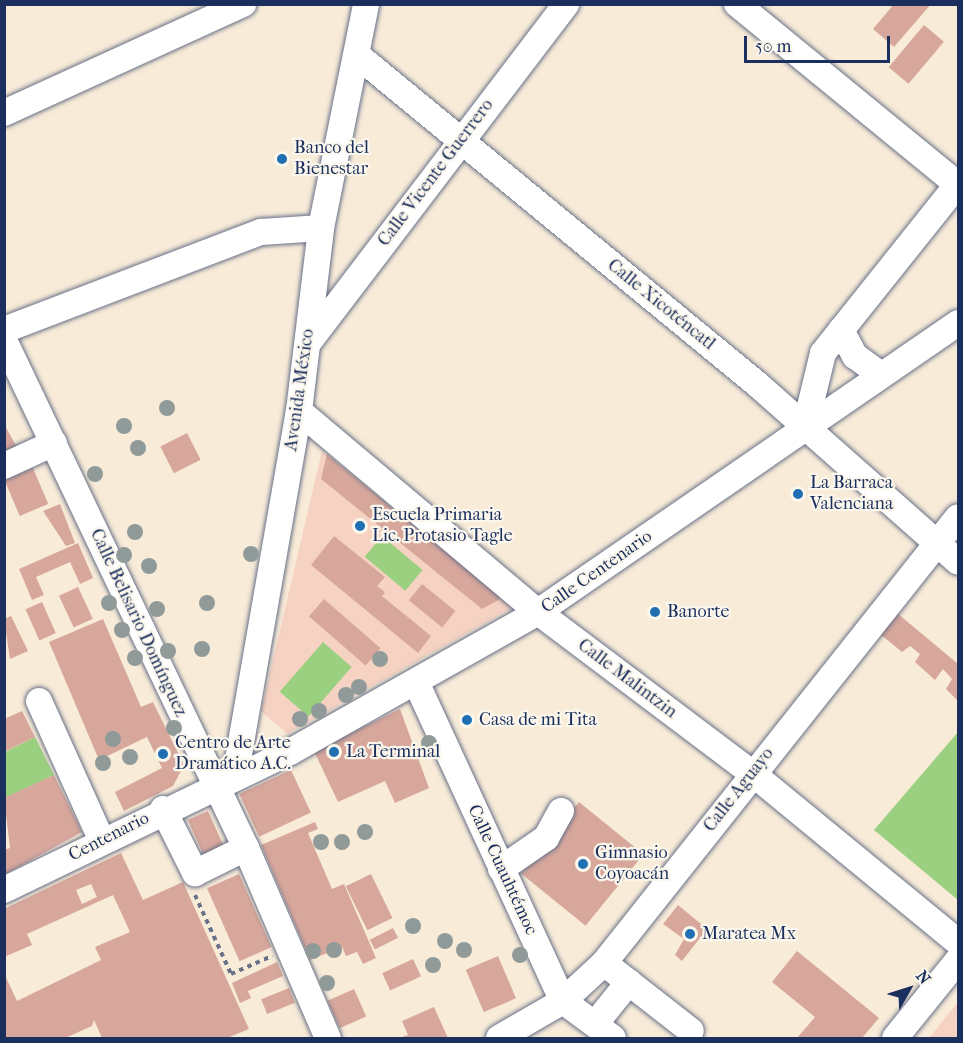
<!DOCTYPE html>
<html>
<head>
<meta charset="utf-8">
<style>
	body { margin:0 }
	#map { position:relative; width:963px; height:1043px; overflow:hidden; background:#f8ebd8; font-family:"IM FELL French Canon",serif }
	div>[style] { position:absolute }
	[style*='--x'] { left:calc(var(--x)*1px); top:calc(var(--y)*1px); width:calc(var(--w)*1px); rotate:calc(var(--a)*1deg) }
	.built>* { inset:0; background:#f6d2c3 }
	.green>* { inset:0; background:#9bd080; transform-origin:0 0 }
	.building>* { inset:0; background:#d8a79c; transform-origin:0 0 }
	.path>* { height:4px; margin-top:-2px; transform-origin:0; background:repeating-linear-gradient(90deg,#687189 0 4.5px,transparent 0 9px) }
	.roads { filter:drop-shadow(0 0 2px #687189) drop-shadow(0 0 2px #687189) }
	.minor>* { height:26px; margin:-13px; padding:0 13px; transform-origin:13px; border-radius:13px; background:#fff }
	.trees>* { width:16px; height:16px; margin:-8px; border-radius:50%; background:#909a99 }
	.dots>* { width:16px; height:16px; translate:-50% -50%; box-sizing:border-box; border:3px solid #fbf7ec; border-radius:50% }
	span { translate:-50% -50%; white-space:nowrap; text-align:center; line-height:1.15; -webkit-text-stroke:4.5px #fbf7ec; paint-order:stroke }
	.poi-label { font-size:18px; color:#1b2f5e }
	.left { translate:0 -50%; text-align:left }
	.street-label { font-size:18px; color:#1b2f5e }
	.frame { position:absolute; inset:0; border:6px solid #1b2f5e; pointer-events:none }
	.north { position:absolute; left:879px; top:959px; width:60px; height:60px; -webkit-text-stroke:4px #fbf7ec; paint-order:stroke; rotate:51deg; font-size:16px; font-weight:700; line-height:24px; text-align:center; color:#1b2f5e }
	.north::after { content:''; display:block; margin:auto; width:21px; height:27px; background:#1b2f5e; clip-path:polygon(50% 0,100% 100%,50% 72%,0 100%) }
	.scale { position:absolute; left:744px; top:36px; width:146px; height:27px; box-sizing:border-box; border:3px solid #1b2f5e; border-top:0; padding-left:8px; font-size:18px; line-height:21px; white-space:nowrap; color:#1b2f5e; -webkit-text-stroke:4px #fbf7ec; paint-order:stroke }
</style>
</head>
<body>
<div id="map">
	<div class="built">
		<div style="clip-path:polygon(322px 451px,513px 607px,287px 734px,261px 711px)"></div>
		<div style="clip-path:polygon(958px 1002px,958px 1038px,929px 1038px)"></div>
	</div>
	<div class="green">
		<div style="left:382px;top:536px;width:53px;height:27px;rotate:40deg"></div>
		<div style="left:323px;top:642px;width:38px;height:66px;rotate:41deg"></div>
		<div style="clip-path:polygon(958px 732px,958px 900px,874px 830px)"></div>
		<div style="clip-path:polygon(35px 737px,54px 775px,5px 798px,5px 752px)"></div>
	</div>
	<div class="building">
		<div style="clip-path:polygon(894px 4px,931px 4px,894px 47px,873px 29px)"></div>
		<div style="left:924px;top:25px;width:26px;height:55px;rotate:40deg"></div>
		<div style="clip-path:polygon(4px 424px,19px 451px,4px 457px)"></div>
		<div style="left:187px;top:433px;width:30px;height:30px;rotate:63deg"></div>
		<div style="clip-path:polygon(327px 454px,502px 598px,482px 609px,321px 479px)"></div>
		<div style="left:33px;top:468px;width:39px;height:31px;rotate:67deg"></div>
		<div style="clip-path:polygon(60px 504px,75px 543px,66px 546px,43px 511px)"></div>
		<div style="clip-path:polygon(334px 536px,385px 577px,377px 586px,385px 592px,382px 596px,431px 636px,418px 653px,311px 565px)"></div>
		<div style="clip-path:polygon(78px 543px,93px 578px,80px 584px,70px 562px,36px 577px,44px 595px,32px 600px,19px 569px)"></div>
		<div style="left:422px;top:584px;width:43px;height:21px;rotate:39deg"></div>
		<div style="left:78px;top:587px;width:35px;height:21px;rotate:65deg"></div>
		<div style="left:324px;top:599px;width:75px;height:23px;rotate:41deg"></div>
		<div style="left:42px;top:602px;width:34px;height:18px;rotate:66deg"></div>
		<div style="clip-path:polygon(897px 613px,958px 664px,958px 701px,946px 689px,952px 679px,943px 669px,935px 680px,915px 662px,920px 654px,910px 646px,902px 652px,880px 634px)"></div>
		<div style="clip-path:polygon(11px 616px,28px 651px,10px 659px,4px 619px)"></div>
		<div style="clip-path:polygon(103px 619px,141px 707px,153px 702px,184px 765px,173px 786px,124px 811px,115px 792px,162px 768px,147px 737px,99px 760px,49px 642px)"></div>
		<div style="clip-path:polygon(400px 709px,429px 788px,395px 803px,385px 781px,338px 802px,314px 751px)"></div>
		<div style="clip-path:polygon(22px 711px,35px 737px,4px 752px,4px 719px)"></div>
		<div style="left:291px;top:770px;width:47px;height:57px;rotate:65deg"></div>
		<div style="clip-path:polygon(54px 775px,82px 832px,4px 875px,4px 850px,10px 848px,4px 798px)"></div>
		<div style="left:579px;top:802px;width:83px;height:92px;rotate:39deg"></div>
		<div style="left:208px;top:811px;width:47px;height:22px;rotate:66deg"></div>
		<div style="clip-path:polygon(315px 822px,318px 829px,308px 833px,332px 889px,344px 884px,376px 958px,363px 964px,357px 952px,346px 956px,342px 947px,310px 960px,261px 845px)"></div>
		<div style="clip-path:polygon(evenodd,121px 853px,143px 900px,183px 882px,249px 1029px,227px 1038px,102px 1038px,94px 1020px,92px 1026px,65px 1038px,4px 1038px,4px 973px,17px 1001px,101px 960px,95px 947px,130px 932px,113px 895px,27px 934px,32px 945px,4px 957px,4px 909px,121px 853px,91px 884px,97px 897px,82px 904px,76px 890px,91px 884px)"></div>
		<div style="left:239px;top:874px;width:80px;height:35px;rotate:66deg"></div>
		<div style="left:371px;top:874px;width:49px;height:28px;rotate:64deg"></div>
		<div style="clip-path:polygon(678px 905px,707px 929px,682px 961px,675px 955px,684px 939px,663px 924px)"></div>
		<div style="left:393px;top:928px;width:11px;height:26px;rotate:63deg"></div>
		<div style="clip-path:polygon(797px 951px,879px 1018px,862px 1038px,797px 1038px,815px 1017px,772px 982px)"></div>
		<div style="left:498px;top:956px;width:46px;height:35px;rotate:67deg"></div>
		<div style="left:413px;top:959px;width:19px;height:34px;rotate:65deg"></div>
		<div style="clip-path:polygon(277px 962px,283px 976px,248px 991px,251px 998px,240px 1003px,232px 983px)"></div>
		<div style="left:289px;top:988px;width:16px;height:30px;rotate:68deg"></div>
		<div style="left:354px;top:989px;width:30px;height:29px;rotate:66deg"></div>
		<div style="clip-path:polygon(434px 1007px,448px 1038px,399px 1038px,408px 1035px,402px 1021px)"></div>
	</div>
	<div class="path">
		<div style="--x:195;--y:895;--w:87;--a:65.5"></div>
		<div style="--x:231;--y:974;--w:45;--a:-23.7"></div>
	</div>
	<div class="roads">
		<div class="minor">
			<div style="--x:737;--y:4;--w:286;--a:39.3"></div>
			<div style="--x:357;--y:55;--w:518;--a:39.44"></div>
			<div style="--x:757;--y:384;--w:268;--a:41.5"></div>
			<div style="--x:4;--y:113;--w:263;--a:-24.5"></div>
			<div style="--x:4;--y:330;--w:275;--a:-20.9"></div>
			<div style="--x:261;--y:232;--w:60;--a:-3.8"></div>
			<div style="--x:841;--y:330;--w:30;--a:62"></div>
			<div style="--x:855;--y:356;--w:31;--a:36"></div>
			<div style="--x:4;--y:340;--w:563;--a:64.53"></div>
			<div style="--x:246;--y:848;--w:207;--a:66.7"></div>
			<div style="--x:308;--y:343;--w:426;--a:-52.7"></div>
			<div style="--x:299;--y:411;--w:312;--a:40.1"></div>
			<div style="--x:538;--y:612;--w:268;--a:37"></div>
			<div style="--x:752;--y:773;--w:266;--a:39.4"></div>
			<div style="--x:805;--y:427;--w:76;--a:-76.3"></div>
			<div style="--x:823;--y:353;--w:216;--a:-51.4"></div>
			<div style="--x:4;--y:466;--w:55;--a:-24.7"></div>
			<div style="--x:416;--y:682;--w:351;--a:65.3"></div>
			<div style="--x:563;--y:1001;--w:62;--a:36.5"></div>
			<div style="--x:39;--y:701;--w:154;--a:65.8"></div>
			<div style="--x:235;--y:777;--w:372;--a:-80.1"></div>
			<div style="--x:299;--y:411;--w:184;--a:-83.1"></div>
			<div style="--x:321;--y:228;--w:228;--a:-78.6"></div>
			<div style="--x:163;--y:809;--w:72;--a:63.4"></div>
			<div style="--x:195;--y:873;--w:57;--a:-26.1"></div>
			<div style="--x:501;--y:869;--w:55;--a:-34.6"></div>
			<div style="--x:546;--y:838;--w:31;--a:-61"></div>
			<div style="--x:4;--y:890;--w:318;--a:-25.8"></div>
			<div style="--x:290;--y:752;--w:285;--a:-29.4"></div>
			<div style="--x:538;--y:612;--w:510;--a:-34.53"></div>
			<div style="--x:604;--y:963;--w:110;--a:38"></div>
			<div style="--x:595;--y:1024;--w:54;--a:-51"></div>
			<div style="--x:499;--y:1038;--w:74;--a:-30"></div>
			<div style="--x:563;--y:1001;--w:56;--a:-42.8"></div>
			<div style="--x:604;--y:963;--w:569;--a:-51.56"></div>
			<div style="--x:895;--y:1038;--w:100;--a:-51.1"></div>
		</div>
	</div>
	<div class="trees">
		<div style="left:167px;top:408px"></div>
		<div style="left:124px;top:426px"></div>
		<div style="left:138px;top:448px"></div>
		<div style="left:95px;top:474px"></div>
		<div style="left:135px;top:532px"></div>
		<div style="left:251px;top:554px"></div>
		<div style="left:124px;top:555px"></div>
		<div style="left:149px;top:566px"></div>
		<div style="left:109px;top:603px"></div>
		<div style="left:207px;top:603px"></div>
		<div style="left:157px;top:609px"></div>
		<div style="left:122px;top:630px"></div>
		<div style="left:202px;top:649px"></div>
		<div style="left:168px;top:651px"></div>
		<div style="left:135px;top:658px"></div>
		<div style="left:380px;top:659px"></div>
		<div style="left:359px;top:687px"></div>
		<div style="left:346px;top:695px"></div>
		<div style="left:319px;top:711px"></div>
		<div style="left:300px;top:719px"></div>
		<div style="left:174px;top:728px"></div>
		<div style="left:113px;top:739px"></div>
		<div style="left:429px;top:743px"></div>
		<div style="left:130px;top:757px"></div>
		<div style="left:103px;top:763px"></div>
		<div style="left:365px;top:832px"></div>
		<div style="left:321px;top:842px"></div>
		<div style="left:342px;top:842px"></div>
		<div style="left:413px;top:926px"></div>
		<div style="left:445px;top:941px"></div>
		<div style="left:334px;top:950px"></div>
		<div style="left:464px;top:950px"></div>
		<div style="left:313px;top:951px"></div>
		<div style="left:520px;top:955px"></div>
		<div style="left:433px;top:965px"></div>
		<div style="left:327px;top:983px"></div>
	</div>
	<div class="dots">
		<div style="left:282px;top:159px;background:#1f6fb2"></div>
		<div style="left:798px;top:494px;background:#1f6fb2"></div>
		<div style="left:360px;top:526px;background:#1f6fb2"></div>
		<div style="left:655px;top:612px;background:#1f6fb2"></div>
		<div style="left:467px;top:720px;background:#1f6fb2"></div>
		<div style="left:334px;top:752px;background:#1f6fb2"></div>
		<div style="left:163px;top:754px;background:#1f6fb2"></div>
		<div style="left:583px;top:864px;background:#1f6fb2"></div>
		<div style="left:690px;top:934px;background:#1f6fb2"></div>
	</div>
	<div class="poi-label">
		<span class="left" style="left:294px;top:159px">Banco del<br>Bienestar</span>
		<span class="left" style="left:810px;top:494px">La Barraca<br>Valenciana</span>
		<span class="left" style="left:372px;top:526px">Escuela Primaria<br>Lic. Protasio Tagle</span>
		<span class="left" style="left:667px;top:612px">Banorte</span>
		<span class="left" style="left:479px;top:720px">Casa de mi Tita</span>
		<span class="left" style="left:175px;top:754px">Centro de Arte<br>Dramático A.C.</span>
		<span class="left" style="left:346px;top:752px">La Terminal</span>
		<span class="left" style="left:595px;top:864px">Gimnasio<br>Coyoacán</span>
		<span class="left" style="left:702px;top:934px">Maratea Mx</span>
	</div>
	<div class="street-label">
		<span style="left:436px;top:173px;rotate:-53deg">Calle Vicente Guerrero</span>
		<span style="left:661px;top:305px;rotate:39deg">Calle Xicoténcatl</span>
		<span style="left:300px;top:390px;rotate:-82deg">Avenida México</span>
		<span style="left:597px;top:572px;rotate:-35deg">Calle Centenario</span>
		<span style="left:138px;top:623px;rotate:65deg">Calle Belisario Domínguez</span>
		<span style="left:627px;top:679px;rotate:37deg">Calle Malintzin</span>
		<span style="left:739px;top:790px;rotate:-52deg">Calle Aguayo</span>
		<span style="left:109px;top:837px;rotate:-27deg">Centenario</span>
		<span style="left:502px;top:870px;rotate:65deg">Calle Cuauhtémoc</span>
	</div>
	<div class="frame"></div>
	<div class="north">N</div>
	<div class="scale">50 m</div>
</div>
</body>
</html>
